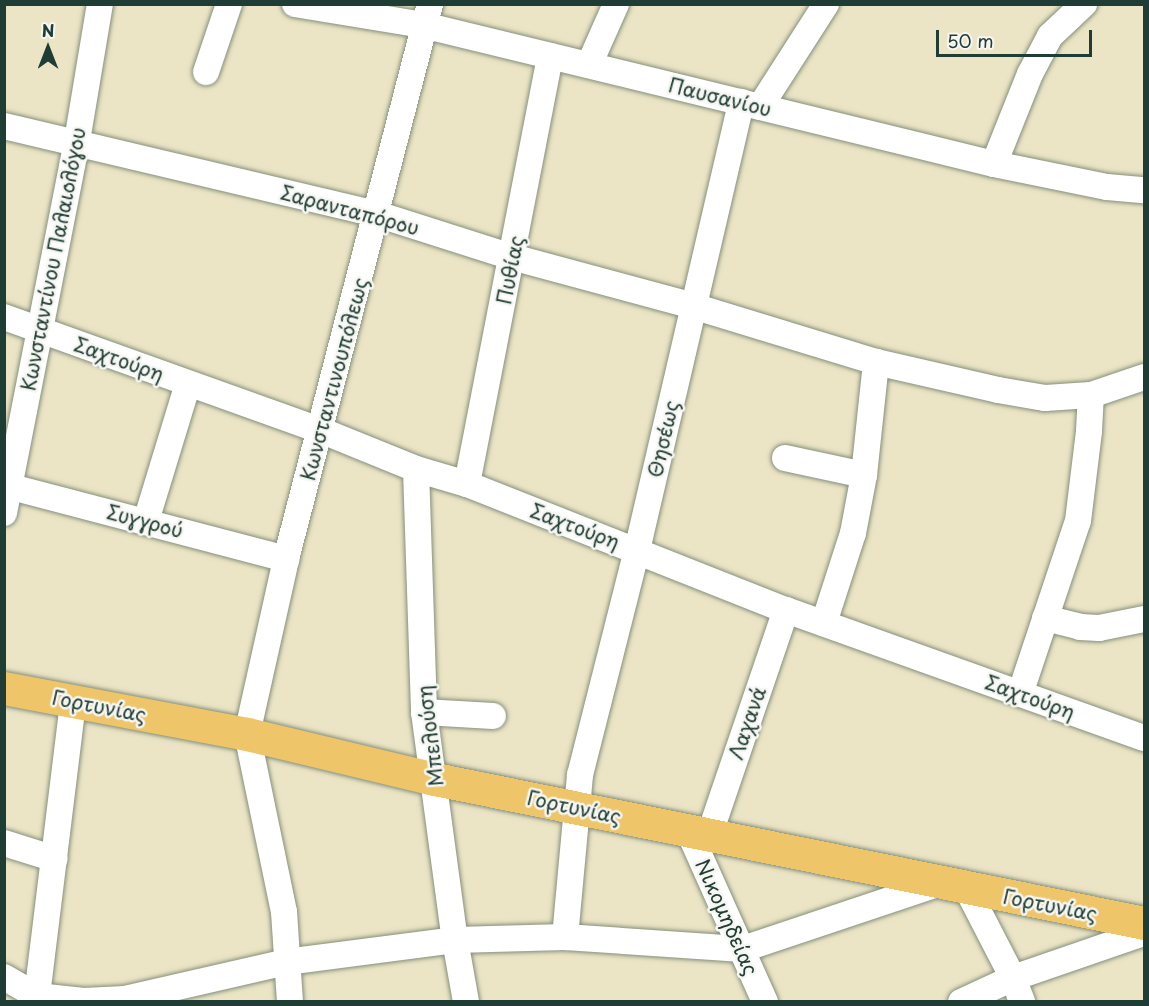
<!DOCTYPE html>
<html>
<head>
<meta charset="utf-8">
<style>
	body { margin:0 }
	#map { position:relative; width:1149px; height:1006px; overflow:hidden; background:#ebe4c5; font-family:"Playpen Sans",sans-serif }
	div>[style] { position:absolute }
	[style*='--x'] { left:calc(var(--x)*1px); top:calc(var(--y)*1px); width:calc(var(--w)*1px); rotate:calc(var(--a)*1deg) }
	.roads { filter:drop-shadow(0 0 2px #85907c) drop-shadow(0 0 2px #85907c) }
	.minor>* { height:26px; margin:-13px; padding:0 13px; transform-origin:13px; border-radius:13px; background:#fff }
	.major>* { height:33px; margin:-16.5px; padding:0 16.5px; transform-origin:16.5px; border-radius:16.5px; background:#eec569 }
	span { translate:-50% -50%; white-space:nowrap; text-align:center; line-height:1.15; -webkit-text-stroke:5px #f6f6f2; paint-order:stroke }
	.street-label { font-size:20px; color:#1f3d34 }
	.frame { position:absolute; inset:0; border:6px solid #1f3d34; pointer-events:none }
	.north { position:absolute; left:18px; top:18px; width:60px; height:60px; -webkit-text-stroke:4px #f6f6f2; paint-order:stroke; rotate:0deg; font-size:16px; font-weight:700; line-height:24px; text-align:center; color:#1f3d34 }
	.north::after { content:''; display:block; margin:auto; width:21px; height:27px; background:#1f3d34; clip-path:polygon(50% 0,100% 100%,50% 72%,0 100%) }
	.scale { position:absolute; left:936px; top:30px; width:156px; height:27px; box-sizing:border-box; border:3px solid #1f3d34; border-top:0; padding-left:8px; font-size:18px; line-height:21px; white-space:nowrap; color:#1f3d34; -webkit-text-stroke:4px #f6f6f2; paint-order:stroke }
</style>
</head>
<body>
<div id="map">
	<div class="roads">
		<div class="minor">
			<div style="--x:295;--y:4;--w:130;--a:9.3"></div>
			<div style="--x:423;--y:25;--w:588;--a:13.68"></div>
			<div style="--x:994;--y:164;--w:115;--a:11.5"></div>
			<div style="--x:1107;--y:187;--w:37;--a:5"></div>
			<div style="--x:589;--y:65;--w:67;--a:-66.1"></div>
			<div style="--x:206;--y:72;--w:72;--a:-71.3"></div>
			<div style="--x:760;--y:107;--w:122;--a:-57.3"></div>
			<div style="--x:4;--y:126;--w:383;--a:13.3"></div>
			<div style="--x:377;--y:214;--w:142;--a:17.7"></div>
			<div style="--x:512;--y:257;--w:188;--a:15.1"></div>
			<div style="--x:693;--y:306;--w:191;--a:17"></div>
			<div style="--x:876;--y:362;--w:125;--a:12.9"></div>
			<div style="--x:998;--y:390;--w:48;--a:9.7"></div>
			<div style="--x:1045;--y:398;--w:46;--a:-3.7"></div>
			<div style="--x:1091;--y:395;--w:56;--a:-18.8"></div>
			<div style="--x:994;--y:164;--w:97;--a:-68.2"></div>
			<div style="--x:1030;--y:74;--w:43;--a:-62.2"></div>
			<div style="--x:1050;--y:36;--w:47;--a:-43.3"></div>
			<div style="--x:4;--y:317;--w:336;--a:19.7"></div>
			<div style="--x:320;--y:430;--w:104;--a:22.1"></div>
			<div style="--x:416;--y:469;--w:53;--a:16.4"></div>
			<div style="--x:467;--y:484;--w:343;--a:21.6"></div>
			<div style="--x:786;--y:610;--w:380;--a:19.7"></div>
			<div style="--x:785;--y:458;--w:81;--a:12.1"></div>
			<div style="--x:864;--y:475;--w:59;--a:100.7"></div>
			<div style="--x:853;--y:533;--w:95;--a:107.9"></div>
			<div style="--x:416;--y:469;--w:243;--a:88.1"></div>
			<div style="--x:424;--y:712;--w:230;--a:82.3"></div>
			<div style="--x:455;--y:940;--w:63;--a:79.9"></div>
			<div style="--x:864;--y:475;--w:114;--a:-83.9"></div>
			<div style="--x:467;--y:484;--w:436;--a:-79"></div>
			<div style="--x:4;--y:485;--w:292;--a:14.7"></div>
			<div style="--x:4;--y:513;--w:379;--a:-78.9"></div>
			<div style="--x:77;--y:141;--w:139;--a:-80.5"></div>
			<div style="--x:146;--y:521;--w:143;--a:-73"></div>
			<div style="--x:1045;--y:618;--w:36;--a:14"></div>
			<div style="--x:1080;--y:627;--w:19;--a:3"></div>
			<div style="--x:1099;--y:628;--w:46;--a:-11.3"></div>
			<div style="--x:1020;--y:694;--w:182;--a:-71.5"></div>
			<div style="--x:1078;--y:521;--w:91;--a:-83"></div>
			<div style="--x:1089;--y:431;--w:36;--a:-87"></div>
			<div style="--x:424;--y:712;--w:69;--a:3.3"></div>
			<div style="--x:689;--y:832;--w:186;--a:65.9"></div>
			<div style="--x:709;--y:836;--w:239;--a:-71.2"></div>
			<div style="--x:4;--y:843;--w:53;--a:17.4"></div>
			<div style="--x:967;--y:889;--w:100;--a:62.7"></div>
			<div style="--x:1013;--y:978;--w:26;--a:69"></div>
			<div style="--x:565;--y:937;--w:163;--a:-84.7"></div>
			<div style="--x:580;--y:775;--w:236;--a:-75.8"></div>
			<div style="--x:638;--y:546;--w:456;--a:-76.9"></div>
			<div style="--x:4;--y:977;--w:38;--a:30"></div>
			<div style="--x:37;--y:996;--w:47;--a:6.1"></div>
			<div style="--x:84;--y:1001;--w:41;--a:-2.8"></div>
			<div style="--x:125;--y:999;--w:165;--a:-12.9"></div>
			<div style="--x:286;--y:962;--w:170;--a:-7.4"></div>
			<div style="--x:455;--y:940;--w:110;--a:-1.6"></div>
			<div style="--x:565;--y:937;--w:178;--a:3.9"></div>
			<div style="--x:743;--y:949;--w:208;--a:-18.5"></div>
			<div style="--x:37;--y:996;--w:296;--a:-83"></div>
			<div style="--x:290;--y:1002;--w:90;--a:-93.8"></div>
			<div style="--x:284;--y:912;--w:182;--a:-101.7"></div>
			<div style="--x:247;--y:734;--w:179;--a:-77.4"></div>
			<div style="--x:286;--y:559;--w:573;--a:-75.45"></div>
			<div style="--x:961;--y:1002;--w:57;--a:-24.8"></div>
			<div style="--x:1013;--y:978;--w:139;--a:-19"></div>
		</div>
		<div class="major">
			<div style="--x:4;--y:688;--w:247;--a:10.7"></div>
			<div style="--x:247;--y:734;--w:193;--a:13.5"></div>
			<div style="--x:435;--y:779;--w:723;--a:11.48"></div>
		</div>
	</div>
	<div class="street-label">
		<span style="left:720px;top:97px;rotate:14deg">Παυσανίου</span>
		<span style="left:350px;top:210px;rotate:15deg">Σαρανταπόρου</span>
		<span style="left:53px;top:259px;rotate:-79deg">Κωνσταντίνου Παλαιολόγου</span>
		<span style="left:510px;top:270px;rotate:-79deg">Πυθίας</span>
		<span style="left:119px;top:359px;rotate:20deg">Σαχτούρη</span>
		<span style="left:334px;top:379px;rotate:-75deg">Κωνσταντινουπόλεως</span>
		<span style="left:663px;top:439px;rotate:-77deg">Θησέως</span>
		<span style="left:145px;top:521px;rotate:15deg">Συγγρού</span>
		<span style="left:575px;top:526px;rotate:21deg">Σαχτούρη</span>
		<span style="left:1030px;top:697px;rotate:20deg">Σαχτούρη</span>
		<span style="left:99px;top:706px;rotate:11deg">Γορτυνίας</span>
		<span style="left:747px;top:723px;rotate:-71deg">Λαχανά</span>
		<span style="left:430px;top:736px;rotate:-97deg">Μπελούση</span>
		<span style="left:574px;top:807px;rotate:12deg">Γορτυνίας</span>
		<span style="left:1050px;top:905px;rotate:11deg">Γορτυνίας</span>
		<span style="left:727px;top:917px;rotate:66deg">Νικομηδείας</span>
	</div>
	<div class="frame"></div>
	<div class="north">N</div>
	<div class="scale">50 m</div>
</div>
</body>
</html>
